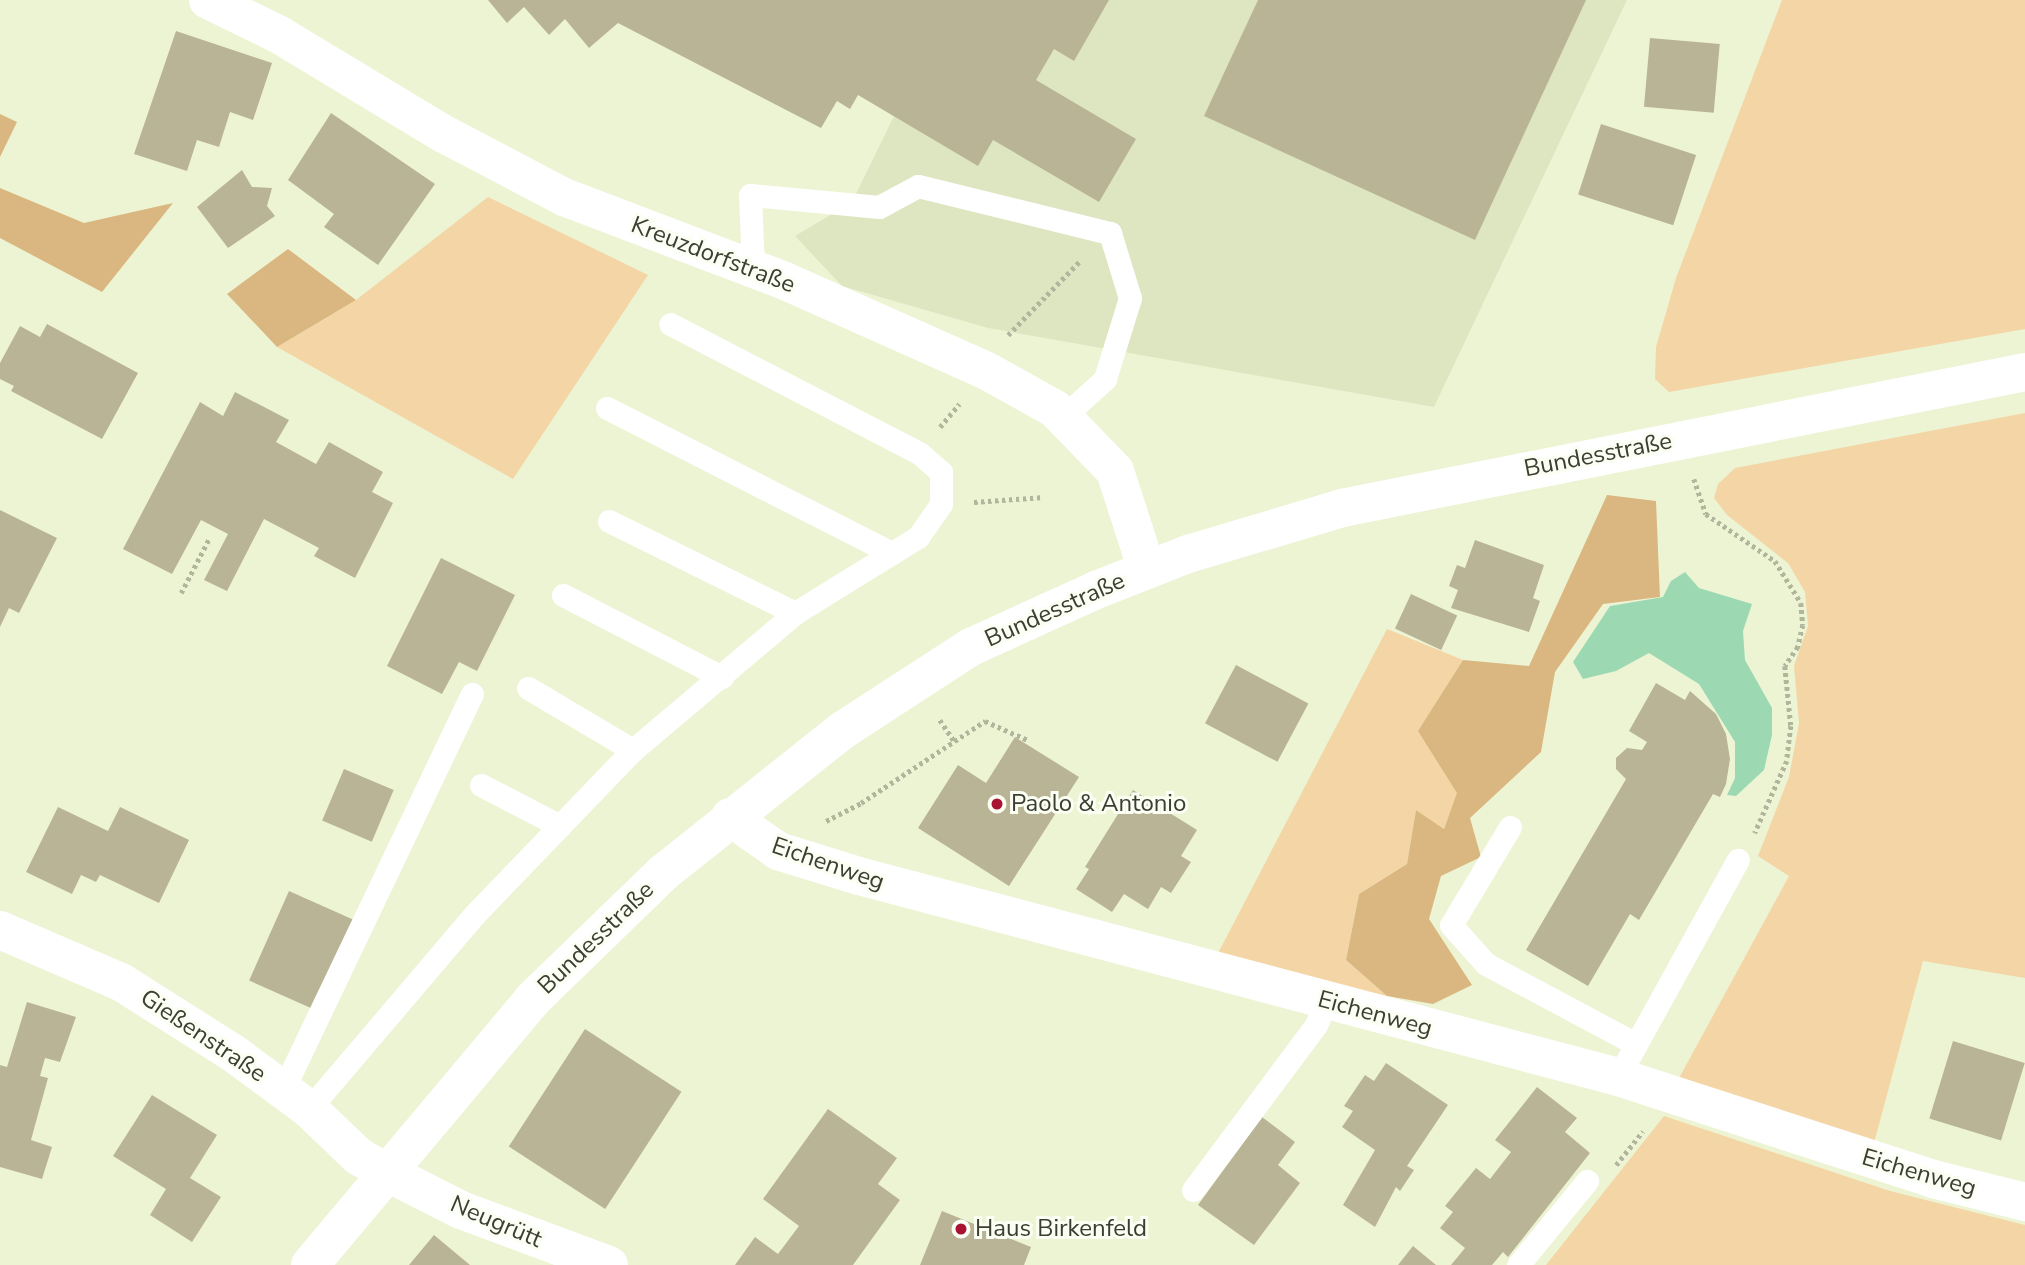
<!DOCTYPE html>
<html>
<head>
<meta charset="utf-8">
<style>
	body { margin:0 }
	#map { position:relative; width:2025px; height:1265px; overflow:hidden; background:#edf4d4; font-family:"Nunito Sans",sans-serif }
	div>[style] { position:absolute }
	[style*='--x'] { left:calc(var(--x)*1px); top:calc(var(--y)*1px); width:calc(var(--w)*1px); rotate:calc(var(--a)*1deg) }
	.built>* { inset:0; background:#dee6c1 }
	.green>* { inset:0; background:#f4d5a5 }
	.forest>* { inset:0; background:#dab780 }
	.water>* { inset:0; background:#9cd9b3 }
	.building>* { inset:0; background:#bab496; transform-origin:0 0 }
	.path>* { height:4.5px; margin-top:-2.25px; transform-origin:0; background:repeating-linear-gradient(90deg,#b0b59c 0 3.5px,transparent 0 7px) }
	.lane>* { height:23px; margin:-11.5px; padding:0 11.5px; transform-origin:11.5px; border-radius:11.5px; background:#fff }
	.street>* { height:38px; margin:-19px; padding:0 19px; transform-origin:19px; border-radius:19px; background:#fff }
	.primary>* { height:38px; margin:-19px; padding:0 19px; transform-origin:19px; border-radius:19px; background:#fff }
	.dots>* { width:19px; height:19px; translate:-50% -50%; box-sizing:border-box; border:4px solid #fbfef2; border-radius:50% }
	span { translate:-50% -50%; white-space:nowrap; text-align:center; line-height:1.15; -webkit-text-stroke:6px #fbfef2; paint-order:stroke }
	.street-label { font-size:24px; color:#3c3e32 }
	.poi-label { font-size:24px; color:#3c3e32 }
	.left { translate:0 -50%; text-align:left }
</style>
</head>
<body>
<div id="map">
	<div class="built">
		<div style="clip-path:polygon(881px 0,1627px 0,1434px 407px,988px 328px,842px 286px,795px 236px,852px 202px,894px 116px,836px 81px)"></div>
	</div>
	<div class="green">
		<div style="clip-path:polygon(1782px 0,2025px 0,2025px 329px,1669px 392px,1655px 379px,1656px 347px,1676px 278px)"></div>
		<div style="clip-path:polygon(488px 197px,648px 275px,513px 479px,277px 347px,356px 300px)"></div>
		<div style="clip-path:polygon(2025px 413px,2025px 978px,1923px 961px,1874px 1143px,1678px 1080px,1789px 876px,1758px 856px,1789px 777px,1799px 723px,1794px 666px,1808px 626px,1805px 592px,1788px 563px,1727px 515px,1714px 498px,1718px 484px,1735px 468px)"></div>
		<div style="clip-path:polygon(1387px 629px,1463px 660px,1419px 730px,1458px 793px,1444px 829px,1416px 810px,1407px 864px,1359px 894px,1346px 960px,1387px 996px,1372px 997px,1215px 959px)"></div>
		<div style="clip-path:polygon(1664px 1116px,1890px 1191px,2025px 1225px,2025px 1265px,1546px 1265px)"></div>
	</div>
	<div class="forest">
		<div style="clip-path:polygon(0 114px,17px 122px,0 157px)"></div>
		<div style="clip-path:polygon(0 188px,84px 223px,173px 203px,102px 292px,0 238px)"></div>
		<div style="clip-path:polygon(288px 249px,356px 300px,277px 347px,227px 294px)"></div>
		<div style="clip-path:polygon(1607px 495px,1656px 501px,1660px 597px,1603px 604px,1555px 672px,1541px 752px,1470px 818px,1481px 857px,1441px 876px,1429px 919px,1472px 985px,1433px 1004px,1387px 996px,1346px 960px,1359px 894px,1407px 864px,1416px 810px,1444px 829px,1457px 793px,1418px 731px,1463px 660px,1529px 666px)"></div>
	</div>
	<div class="water">
		<div style="clip-path:polygon(1685px 572px,1699px 588px,1752px 604px,1743px 631px,1745px 660px,1772px 708px,1772px 735px,1764px 770px,1736px 796px,1727px 795px,1735px 778px,1735px 742px,1699px 684px,1649px 653px,1616px 671px,1583px 679px,1573px 662px,1610px 606px,1663px 597px,1671px 581px)"></div>
	</div>
	<div class="building">
		<div style="clip-path:polygon(488px 0,1109px 0,1074px 61px,1054px 49px,1036px 80px,1136px 139px,1099px 202px,993px 140px,978px 166px,858px 95px,850px 109px,837px 101px,821px 128px,618px 23px,589px 48px,565px 19px,549px 35px,524px 7px,507px 23px)"></div>
		<div style="clip-path:polygon(1258px 0,1586px 0,1475px 240px,1204px 116px)"></div>
		<div style="clip-path:polygon(176px 31px,272px 63px,253px 120px,230px 112px,219px 147px,197px 140px,187px 171px,134px 154px)"></div>
		<div style="left:1650px;top:38px;width:70px;height:69px;rotate:5deg"></div>
		<div style="clip-path:polygon(331px 113px,435px 184px,378px 265px,324px 227px,334px 214px,288px 180px)"></div>
		<div style="left:1601px;top:124px;width:100px;height:74px;rotate:18deg"></div>
		<div style="clip-path:polygon(242px 170px,252px 187px,272px 188px,267px 206px,275px 216px,228px 248px,197px 207px)"></div>
		<div style="clip-path:polygon(47px 324px,138px 373px,102px 439px,11px 391px,14px 386px,0 379px,0 363px,20px 326px,40px 337px)"></div>
		<div style="clip-path:polygon(235px 392px,289px 420px,276px 442px,316px 464px,329px 442px,383px 472px,372px 492px,393px 503px,355px 578px,314px 556px,319px 548px,264px 519px,227px 591px,204px 580px,228px 534px,201px 520px,172px 574px,123px 549px,200px 402px,223px 416px)"></div>
		<div style="clip-path:polygon(0 510px,57px 538px,19px 613px,9px 608px,0 627px)"></div>
		<div style="clip-path:polygon(1475px 540px,1544px 565px,1533px 598px,1540px 601px,1529px 632px,1451px 608px,1458px 590px,1449px 586px,1457px 565px,1465px 568px)"></div>
		<div style="clip-path:polygon(441px 558px,515px 595px,477px 671px,459px 662px,442px 694px,387px 666px)"></div>
		<div style="left:1411px;top:594px;width:51px;height:38px;rotate:25deg"></div>
		<div style="left:1236px;top:665px;width:82px;height:66px;rotate:28deg"></div>
		<div style="clip-path:polygon(1656px 683px,1685px 700px,1690px 691px,1716px 714px,1726px 734px,1730px 759px,1726px 784px,1720px 797px,1713px 794px,1639px 920px,1630px 914px,1588px 986px,1526px 950px,1626px 779px,1616px 769px,1616px 758px,1627px 748px,1642px 750px,1647px 742px,1629px 731px)"></div>
		<div style="clip-path:polygon(1015px 737px,1079px 777px,1009px 886px,918px 828px,958px 765px,986px 783px)"></div>
		<div style="left:344px;top:769px;width:54px;height:56px;rotate:23deg"></div>
		<div style="clip-path:polygon(1133px 790px,1197px 830px,1181px 856px,1191px 862px,1171px 893px,1161px 887px,1148px 909px,1124px 894px,1112px 912px,1076px 889px,1089px 869px,1085px 867px)"></div>
		<div style="clip-path:polygon(58px 807px,108px 831px,120px 807px,189px 840px,159px 903px,100px 875px,96px 882px,81px 875px,72px 894px,26px 872px)"></div>
		<div style="left:289px;top:891px;width:70px;height:98px;rotate:24deg"></div>
		<div style="clip-path:polygon(27px 1002px,76px 1017px,60px 1062px,45px 1058px,40px 1076px,48px 1078px,31px 1140px,52px 1147px,42px 1179px,0 1167px,0 1065px,7px 1067px)"></div>
		<div style="left:585px;top:1029px;width:115px;height:140px;rotate:33deg"></div>
		<div style="left:1953px;top:1041px;width:75px;height:81px;rotate:17deg"></div>
		<div style="clip-path:polygon(1386px 1063px,1448px 1105px,1407px 1166px,1414px 1170px,1400px 1191px,1396px 1187px,1375px 1227px,1343px 1205px,1375px 1150px,1342px 1127px,1353px 1111px,1344px 1106px,1365px 1075px,1374px 1081px)"></div>
		<div style="clip-path:polygon(1537px 1087px,1577px 1118px,1565px 1132px,1590px 1153px,1508px 1257px,1503px 1252px,1492px 1265px,1451px 1265px,1465px 1248px,1440px 1228px,1453px 1212px,1445px 1206px,1476px 1168px,1490px 1179px,1511px 1152px,1495px 1140px)"></div>
		<div style="clip-path:polygon(152px 1095px,217px 1135px,190px 1178px,221px 1197px,192px 1242px,150px 1215px,166px 1189px,113px 1156px)"></div>
		<div style="clip-path:polygon(828px 1109px,897px 1158px,878px 1184px,900px 1200px,853px 1265px,735px 1265px,755px 1237px,778px 1254px,799px 1226px,763px 1199px)"></div>
		<div style="clip-path:polygon(1262px 1117px,1295px 1142px,1278px 1165px,1300px 1183px,1254px 1245px,1198px 1205px)"></div>
		<div style="clip-path:polygon(942px 1211px,1031px 1247px,1024px 1265px,920px 1265px)"></div>
		<div style="clip-path:polygon(434px 1235px,470px 1265px,409px 1265px)"></div>
		<div style="clip-path:polygon(1413px 1246px,1436px 1265px,1398px 1265px)"></div>
	</div>
	<div class="path">
		<div style="--x:1008;--y:335;--w:103;--a:-45.8"></div>
		<div style="--x:940;--y:427;--w:30;--a:-50"></div>
		<div style="--x:1694;--y:479;--w:37;--a:71"></div>
		<div style="--x:1706;--y:514;--w:83;--a:34.3"></div>
		<div style="--x:1775;--y:561;--w:49;--a:58.2"></div>
		<div style="--x:1801;--y:603;--w:22;--a:85"></div>
		<div style="--x:1803;--y:625;--w:23;--a:103"></div>
		<div style="--x:1798;--y:647;--w:23;--a:124"></div>
		<div style="--x:1785;--y:666;--w:60;--a:84.3"></div>
		<div style="--x:1791;--y:726;--w:35;--a:97"></div>
		<div style="--x:1787;--y:761;--w:79;--a:114"></div>
		<div style="--x:974;--y:502;--w:70;--a:-4.1"></div>
		<div style="--x:181;--y:593;--w:61;--a:-62.6"></div>
		<div style="--x:940;--y:720;--w:25;--a:56"></div>
		<div style="--x:826;--y:821;--w:39;--a:-27"></div>
		<div style="--x:861;--y:803;--w:149;--a:-33.5"></div>
		<div style="--x:985;--y:721;--w:49;--a:24"></div>
		<div style="--x:1616;--y:1165;--w:43;--a:-51.5"></div>
	</div>
	<div class="lane">
		<div style="--x:753;--y:269;--w:74;--a:-92.3"></div>
		<div style="--x:750;--y:195;--w:130;--a:5.3"></div>
		<div style="--x:879;--y:207;--w:44;--a:-28.3"></div>
		<div style="--x:918;--y:186;--w:198;--a:13.8"></div>
		<div style="--x:1110;--y:233;--w:68;--a:72.9"></div>
		<div style="--x:1130;--y:298;--w:85;--a:107.2"></div>
		<div style="--x:1105;--y:379;--w:55;--a:137.9"></div>
		<div style="--x:607;--y:408;--w:320;--a:27"></div>
		<div style="--x:609;--y:521;--w:208;--a:26.3"></div>
		<div style="--x:563;--y:595;--w:179;--a:27.3"></div>
		<div style="--x:528;--y:688;--w:122;--a:30.6"></div>
		<div style="--x:481;--y:785;--w:89;--a:27.4"></div>
		<div style="--x:1510;--y:827;--w:114;--a:121"></div>
		<div style="--x:1451;--y:925;--w:52;--a:48.1"></div>
		<div style="--x:1486;--y:964;--w:170;--a:28.1"></div>
		<div style="--x:1618;--y:1077;--w:248;--a:-61.1"></div>
		<div style="--x:283;--y:1090;--w:439;--a:-64.5"></div>
		<div style="--x:309;--y:1109;--w:256;--a:-49.6"></div>
		<div style="--x:475;--y:914;--w:228;--a:-46.1"></div>
		<div style="--x:633;--y:750;--w:212;--a:-40.2"></div>
		<div style="--x:795;--y:613;--w:145;--a:-31.7"></div>
		<div style="--x:918;--y:537;--w:40;--a:-55.1"></div>
		<div style="--x:941;--y:504;--w:32;--a:-90"></div>
		<div style="--x:941;--y:472;--w:29;--a:-139"></div>
		<div style="--x:919;--y:453;--w:280;--a:-152.6"></div>
		<div style="--x:1193;--y:1190;--w:206;--a:-53.3"></div>
		<div style="--x:1316;--y:1025;--w:25;--a:-67"></div>
		<div style="--x:1518;--y:1265;--w:109;--a:-50.6"></div>
	</div>
	<div class="street">
		<div style="--x:208;--y:0;--w:78;--a:25.9"></div>
		<div style="--x:278;--y:34;--w:194;--a:31.1"></div>
		<div style="--x:444;--y:134;--w:136;--a:27.7"></div>
		<div style="--x:564;--y:197;--w:236;--a:20.8"></div>
		<div style="--x:785;--y:281;--w:219;--a:24"></div>
		<div style="--x:985;--y:370;--w:80;--a:29.1"></div>
		<div style="--x:1055;--y:409;--w:86;--a:45.9"></div>
		<div style="--x:1115;--y:471;--w:104;--a:72.1"></div>
		<div style="--x:730;--y:817;--w:59;--a:35.3"></div>
		<div style="--x:778;--y:851;--w:85;--a:17.2"></div>
		<div style="--x:859;--y:876;--w:785;--a:14.83"></div>
		<div style="--x:1618;--y:1077;--w:331;--a:17.9"></div>
		<div style="--x:1933;--y:1179;--w:95;--a:14"></div>
		<div style="--x:0;--y:930;--w:132;--a:23.3"></div>
		<div style="--x:121;--y:982;--w:133;--a:32.4"></div>
		<div style="--x:233;--y:1053;--w:94;--a:36.4"></div>
		<div style="--x:309;--y:1109;--w:68;--a:43.8"></div>
		<div style="--x:358;--y:1156;--w:32;--a:30"></div>
		<div style="--x:386;--y:1172;--w:84;--a:26.9"></div>
		<div style="--x:461;--y:1210;--w:158;--a:20.4"></div>
	</div>
	<div class="primary">
		<div style="--x:310;--y:1265;--w:346;--a:-50"></div>
		<div style="--x:532;--y:1000;--w:182;--a:-44.1"></div>
		<div style="--x:663;--y:873;--w:230;--a:-38.5"></div>
		<div style="--x:843;--y:730;--w:153;--a:-33"></div>
		<div style="--x:971;--y:647;--w:137;--a:-24.5"></div>
		<div style="--x:1096;--y:590;--w:99;--a:-21.4"></div>
		<div style="--x:1188;--y:554;--w:161;--a:-16.6"></div>
		<div style="--x:1342;--y:508;--w:696;--a:-11.26"></div>
	</div>
	<div class="dots">
		<div style="left:997px;top:804px;background:#a91232"></div>
		<div style="left:961px;top:1229px;background:#a91232"></div>
	</div>
	<div class="street-label">
		<span style="left:713px;top:255px;rotate:21deg">Kreuzdorfstraße</span>
		<span style="left:1598px;top:455px;rotate:-11deg">Bundesstraße</span>
		<span style="left:1055px;top:610px;rotate:-24deg">Bundesstraße</span>
		<span style="left:828px;top:864px;rotate:19deg">Eichenweg</span>
		<span style="left:596px;top:938px;rotate:-44deg">Bundesstraße</span>
		<span style="left:1375px;top:1014px;rotate:15deg">Eichenweg</span>
		<span style="left:203px;top:1036px;rotate:34deg">Gießenstraße</span>
		<span style="left:1919px;top:1173px;rotate:16deg">Eichenweg</span>
		<span style="left:496px;top:1222px;rotate:23deg">Neugrütt</span>
	</div>
	<div class="poi-label">
		<span class="left" style="left:1011px;top:804px">Paolo &amp; Antonio</span>
		<span class="left" style="left:975px;top:1229px">Haus Birkenfeld</span>
	</div>
</div>
</body>
</html>
